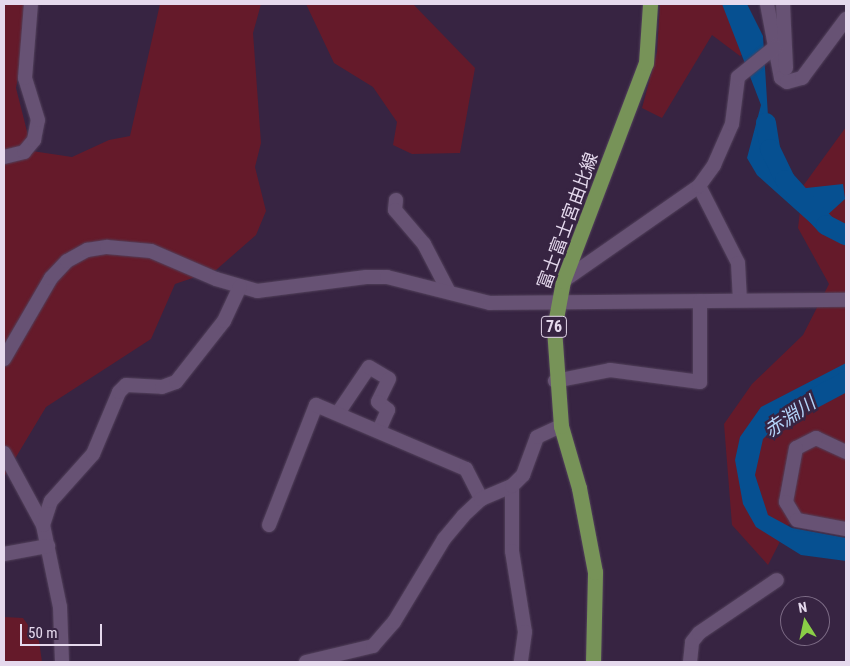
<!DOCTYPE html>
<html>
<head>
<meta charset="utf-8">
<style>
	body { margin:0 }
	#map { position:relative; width:850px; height:666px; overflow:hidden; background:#372442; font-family:"Roboto Condensed","Noto Sans JP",sans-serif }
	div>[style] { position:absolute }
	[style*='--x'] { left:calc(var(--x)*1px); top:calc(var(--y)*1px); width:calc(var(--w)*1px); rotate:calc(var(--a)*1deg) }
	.green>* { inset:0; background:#651a2a }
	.water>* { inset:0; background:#065091 }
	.river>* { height:20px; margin:-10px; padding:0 10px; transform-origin:10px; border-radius:10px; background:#065091 }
	.roads { filter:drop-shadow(0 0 1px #52415b) drop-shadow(0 0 1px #52415b) }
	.minor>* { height:14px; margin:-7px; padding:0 7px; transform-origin:7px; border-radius:7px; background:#675274 }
	.major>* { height:15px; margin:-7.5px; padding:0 7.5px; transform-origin:7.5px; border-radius:7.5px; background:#779358 }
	span { translate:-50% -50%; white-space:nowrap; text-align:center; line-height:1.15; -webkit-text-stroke:5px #372442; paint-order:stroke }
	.shield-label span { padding:1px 4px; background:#372442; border:1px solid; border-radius:4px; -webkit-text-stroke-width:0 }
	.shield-label { font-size:16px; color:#e5d9ed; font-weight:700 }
	.street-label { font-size:18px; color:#e5d9ed }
	.water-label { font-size:19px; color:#b3d3f8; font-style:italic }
	.frame { position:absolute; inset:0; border:5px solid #e5d9ed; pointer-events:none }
	.north { position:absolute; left:780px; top:596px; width:50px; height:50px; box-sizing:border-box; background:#372442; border:1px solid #7d6c86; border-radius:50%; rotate:350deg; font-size:14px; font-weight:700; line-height:20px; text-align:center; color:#e5d9ed }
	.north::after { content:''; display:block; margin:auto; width:18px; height:22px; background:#8ace47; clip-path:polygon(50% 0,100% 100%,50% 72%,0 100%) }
	.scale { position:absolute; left:20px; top:624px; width:82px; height:22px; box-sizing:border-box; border:2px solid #e5d9ed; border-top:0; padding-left:6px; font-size:15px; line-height:18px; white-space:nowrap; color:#e5d9ed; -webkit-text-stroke:4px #372442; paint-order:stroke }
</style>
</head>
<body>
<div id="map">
	<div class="green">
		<div style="clip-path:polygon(4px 4px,31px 4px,16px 88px,32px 151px,72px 157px,109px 140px,130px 136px,160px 4px,261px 4px,253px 33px,261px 143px,255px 167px,266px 211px,256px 235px,216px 270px,175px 284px,151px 339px,46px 407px,4px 477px)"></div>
		<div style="clip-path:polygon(306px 4px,413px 4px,475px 68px,460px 153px,412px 154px,393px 145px,397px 122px,373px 87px,334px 63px)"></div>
		<div style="clip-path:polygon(660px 4px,745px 4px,762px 42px,740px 56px,712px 35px,662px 118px,642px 108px,657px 52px)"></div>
		<div style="clip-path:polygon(846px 127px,846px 526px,789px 524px,768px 565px,732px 525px,724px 424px,752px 384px,803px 335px,829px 284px,798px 228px,803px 186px)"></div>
		<div style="clip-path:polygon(4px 617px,23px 618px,39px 641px,42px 662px,4px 662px)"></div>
	</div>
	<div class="water">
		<div style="clip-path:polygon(722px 4px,747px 4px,763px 36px,771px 164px,788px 190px,843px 184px,845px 199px,824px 218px,846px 233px,846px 246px,814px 226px,757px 175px,747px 158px,761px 105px)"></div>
		<div style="clip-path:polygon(846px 363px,846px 381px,786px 416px,763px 439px,755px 475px,768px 515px,792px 528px,846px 538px,846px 561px,801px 555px,756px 527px,743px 504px,735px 460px,740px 437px,761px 407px)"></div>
	</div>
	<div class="river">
		<div style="--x:766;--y:123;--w:26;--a:81"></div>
		<div style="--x:770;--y:149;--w:34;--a:64"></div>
		<div style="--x:785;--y:180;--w:61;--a:47.7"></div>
		<div style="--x:826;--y:225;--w:22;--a:27"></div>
		<div style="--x:811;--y:400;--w:40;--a:-28"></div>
	</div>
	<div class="roads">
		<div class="minor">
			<div style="--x:767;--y:4;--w:75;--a:79.3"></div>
			<div style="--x:781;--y:78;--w:7;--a:34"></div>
			<div style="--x:787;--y:82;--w:16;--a:-15"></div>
			<div style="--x:802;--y:78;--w:74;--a:-53.3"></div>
			<div style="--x:783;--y:4;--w:64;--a:87.3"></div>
			<div style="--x:4;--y:157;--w:21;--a:-14"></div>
			<div style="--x:24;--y:152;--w:16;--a:-50"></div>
			<div style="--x:34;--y:140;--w:20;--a:-79"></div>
			<div style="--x:38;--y:120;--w:44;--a:-107.2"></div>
			<div style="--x:25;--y:78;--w:74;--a:-85.4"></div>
			<div style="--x:699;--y:186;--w:86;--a:63.1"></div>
			<div style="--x:738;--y:263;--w:37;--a:87"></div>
			<div style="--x:396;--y:200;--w:10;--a:96"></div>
			<div style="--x:395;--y:210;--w:45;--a:49.5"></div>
			<div style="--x:424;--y:244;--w:54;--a:62.5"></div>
			<div style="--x:563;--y:281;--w:166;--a:-34.9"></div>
			<div style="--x:699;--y:186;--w:26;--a:-54"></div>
			<div style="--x:714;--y:165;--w:45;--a:-66.3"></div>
			<div style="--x:732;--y:124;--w:47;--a:-82.7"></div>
			<div style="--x:738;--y:77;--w:48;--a:-39"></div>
			<div style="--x:4;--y:359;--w:94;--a:-59.9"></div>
			<div style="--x:51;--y:278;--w:23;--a:-47"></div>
			<div style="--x:67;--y:261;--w:23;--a:-29"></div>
			<div style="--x:87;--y:250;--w:20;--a:-9"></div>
			<div style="--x:107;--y:247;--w:44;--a:5.2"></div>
			<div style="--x:151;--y:251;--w:71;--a:23.3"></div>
			<div style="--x:216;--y:279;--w:43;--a:16.3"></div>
			<div style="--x:257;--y:291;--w:110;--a:-7.3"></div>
			<div style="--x:366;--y:277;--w:21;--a:0"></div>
			<div style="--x:387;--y:277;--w:106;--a:14.2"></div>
			<div style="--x:490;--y:303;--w:356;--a:-0.5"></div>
			<div style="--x:555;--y:381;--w:56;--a:-11.3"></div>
			<div style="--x:610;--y:370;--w:91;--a:7.6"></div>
			<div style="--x:700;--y:382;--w:81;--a:-90"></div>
			<div style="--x:338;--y:413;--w:55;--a:-56"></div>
			<div style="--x:369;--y:367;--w:23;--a:31"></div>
			<div style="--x:389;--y:379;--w:25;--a:116"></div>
			<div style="--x:378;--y:402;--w:13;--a:39"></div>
			<div style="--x:388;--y:410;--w:22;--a:114"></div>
			<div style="--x:846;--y:452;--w:33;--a:-155"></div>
			<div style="--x:816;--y:438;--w:22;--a:153"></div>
			<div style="--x:796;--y:448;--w:55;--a:100.5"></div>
			<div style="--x:786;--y:502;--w:21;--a:59"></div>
			<div style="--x:797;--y:520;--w:50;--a:10.4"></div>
			<div style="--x:4;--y:453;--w:82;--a:61.6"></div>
			<div style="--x:43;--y:525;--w:84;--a:78.3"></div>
			<div style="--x:60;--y:607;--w:55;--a:87.9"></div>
			<div style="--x:512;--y:486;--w:65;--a:90"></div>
			<div style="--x:512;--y:551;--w:82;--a:80.9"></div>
			<div style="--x:525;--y:632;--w:30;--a:98"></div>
			<div style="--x:43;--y:525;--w:25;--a:-72"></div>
			<div style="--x:51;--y:501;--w:63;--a:-48.2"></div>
			<div style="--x:93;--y:454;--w:67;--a:-67.2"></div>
			<div style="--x:119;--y:392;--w:10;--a:-45"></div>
			<div style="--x:126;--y:385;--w:36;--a:3"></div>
			<div style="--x:162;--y:387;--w:15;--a:-20"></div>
			<div style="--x:176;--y:382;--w:78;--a:-51.8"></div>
			<div style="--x:224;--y:321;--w:38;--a:-65"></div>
			<div style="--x:269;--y:525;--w:129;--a:-68.6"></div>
			<div style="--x:316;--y:405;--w:163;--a:23.1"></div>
			<div style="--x:466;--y:469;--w:34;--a:63"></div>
			<div style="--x:4;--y:554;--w:45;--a:-10.3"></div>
			<div style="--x:306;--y:662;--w:69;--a:-13.4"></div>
			<div style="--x:373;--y:646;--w:32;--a:-49"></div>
			<div style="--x:394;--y:622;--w:97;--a:-58.9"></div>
			<div style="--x:444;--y:539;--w:30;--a:-50"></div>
			<div style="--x:463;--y:516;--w:25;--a:-43"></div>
			<div style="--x:481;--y:499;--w:34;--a:-23"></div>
			<div style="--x:512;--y:486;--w:16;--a:-45"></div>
			<div style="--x:523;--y:475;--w:40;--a:-69.8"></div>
			<div style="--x:537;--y:437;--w:26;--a:-25"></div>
			<div style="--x:690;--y:662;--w:20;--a:-84"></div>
			<div style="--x:692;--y:642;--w:11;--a:-52"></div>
			<div style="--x:699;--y:633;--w:94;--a:-34.2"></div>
		</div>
		<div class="major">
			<div style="--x:593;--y:662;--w:90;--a:-88.7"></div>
			<div style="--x:595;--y:572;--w:86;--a:-100.8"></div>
			<div style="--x:579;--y:488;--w:65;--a:-106.2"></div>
			<div style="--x:561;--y:426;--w:97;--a:-94.1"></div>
			<div style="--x:554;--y:329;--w:49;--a:-79.4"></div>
			<div style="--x:563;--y:281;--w:233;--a:-69.2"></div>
			<div style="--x:646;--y:63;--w:59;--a:-86.1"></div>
		</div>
	</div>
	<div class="shield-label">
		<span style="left:554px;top:327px">76</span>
	</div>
	<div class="street-label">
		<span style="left:568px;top:221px;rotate:-70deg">富士富士宮由比線</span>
	</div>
	<div class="water-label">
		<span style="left:790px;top:417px;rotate:-34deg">赤淵川</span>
	</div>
	<div class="frame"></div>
	<div class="north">N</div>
	<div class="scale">50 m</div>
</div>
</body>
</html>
